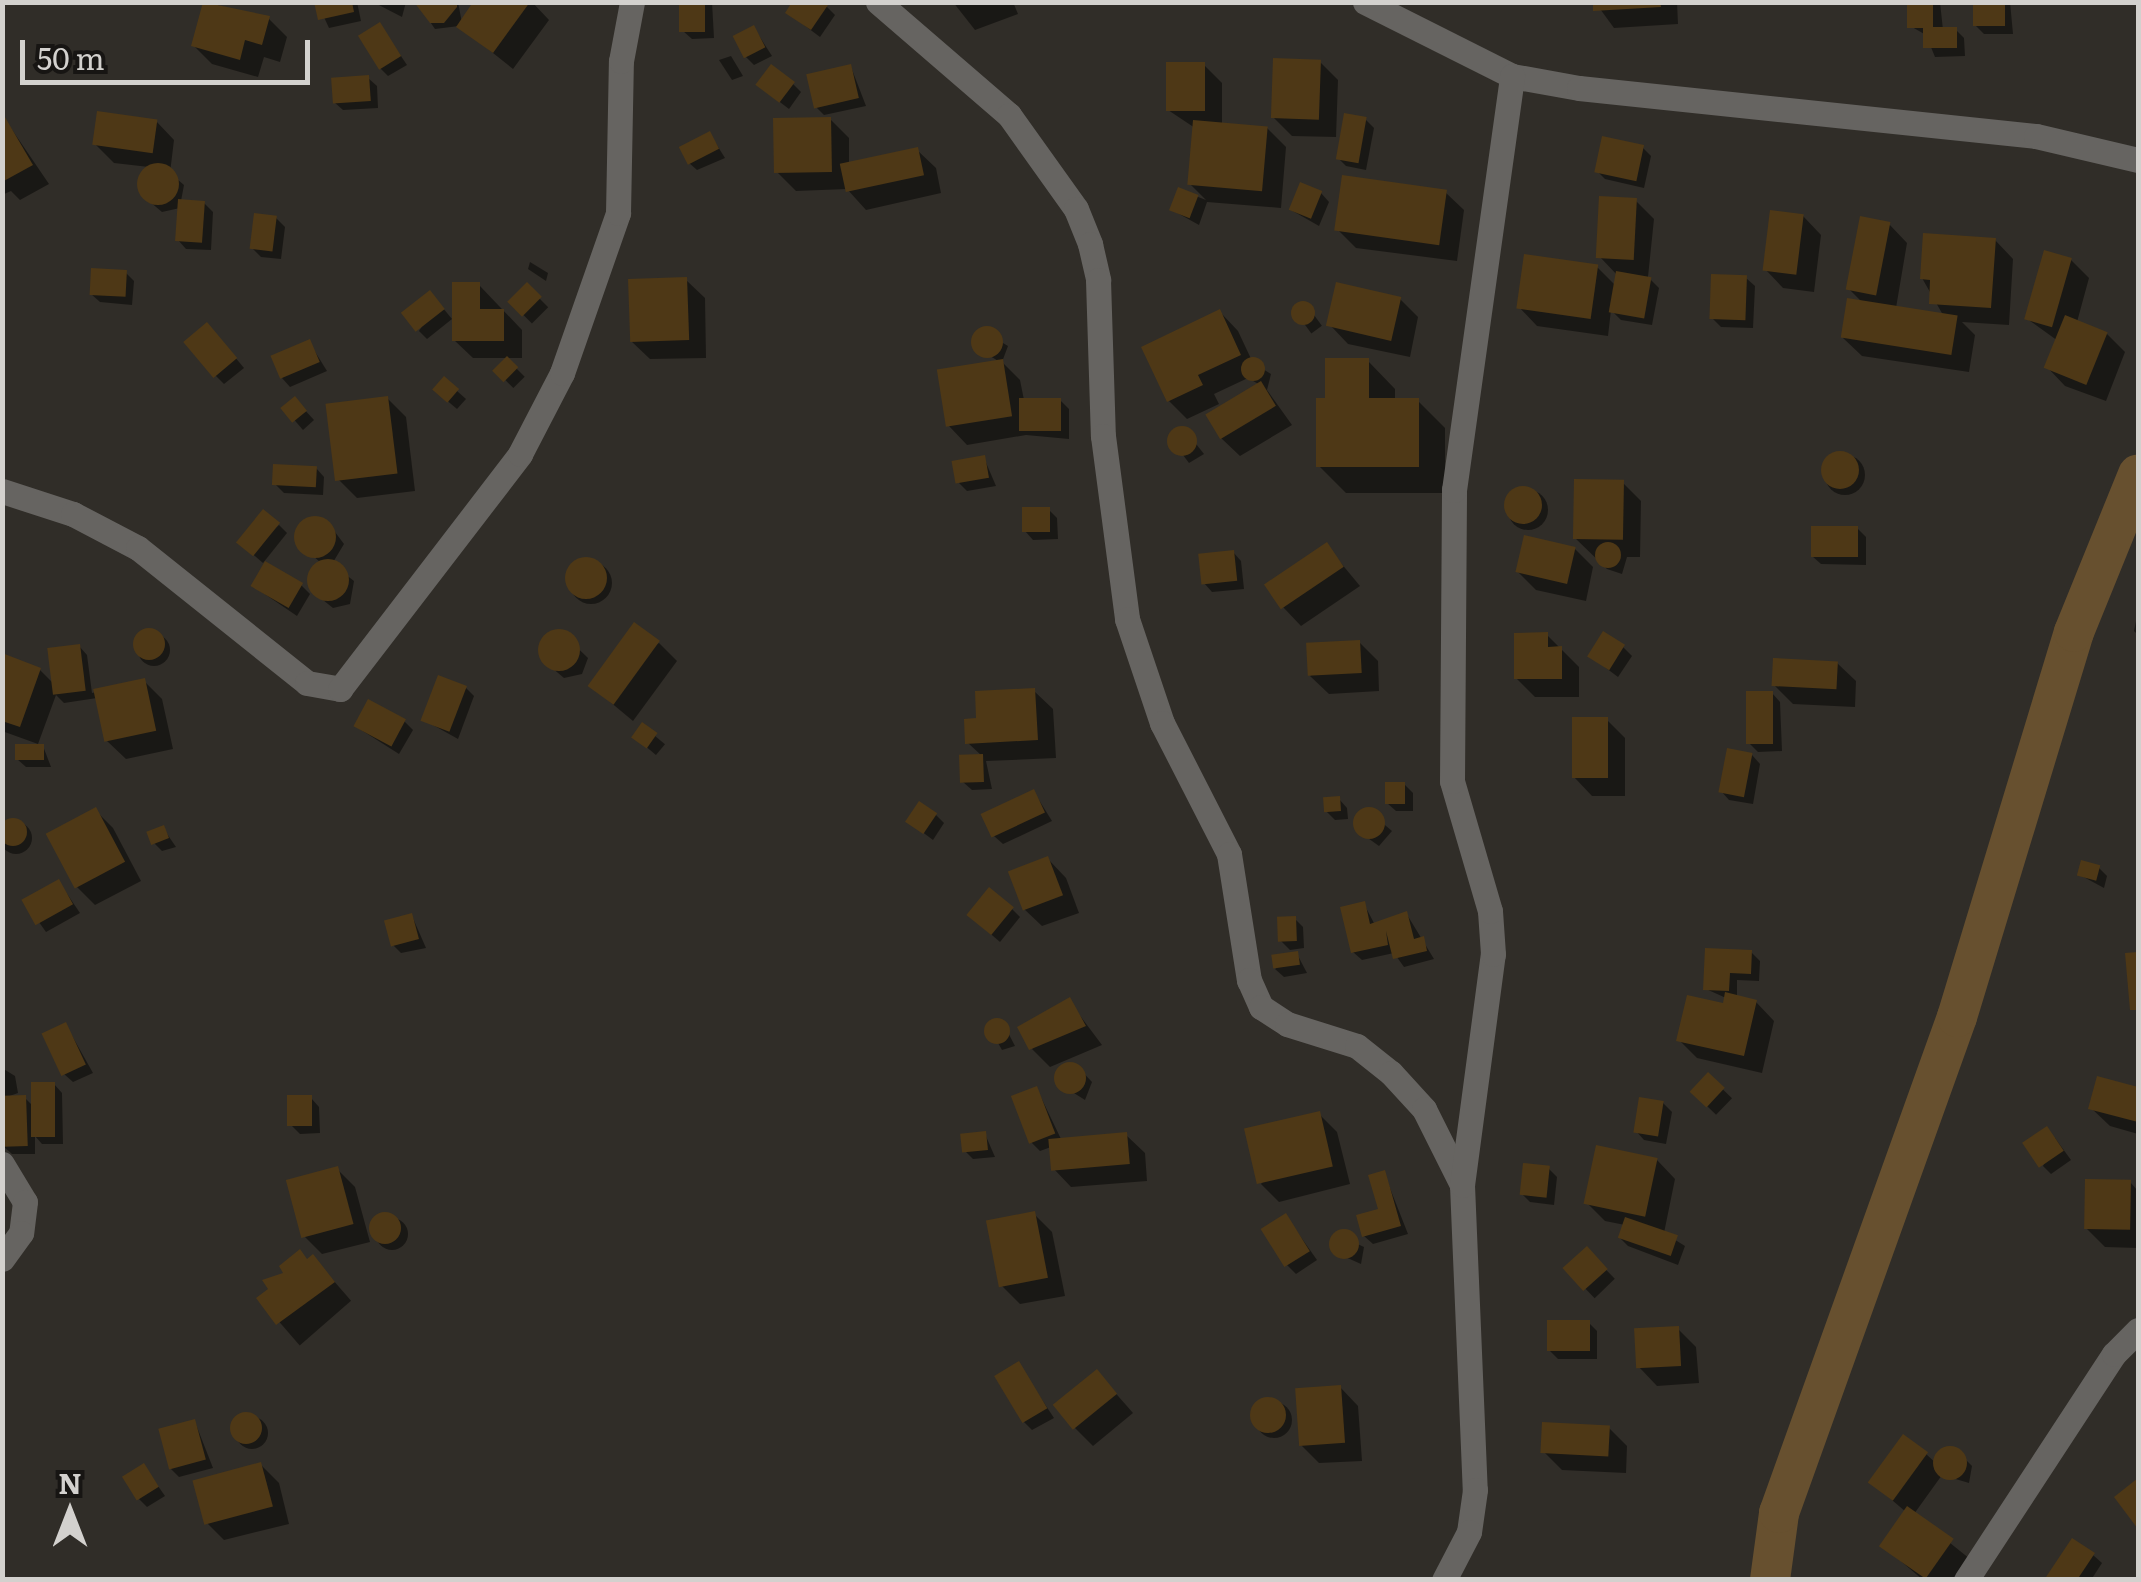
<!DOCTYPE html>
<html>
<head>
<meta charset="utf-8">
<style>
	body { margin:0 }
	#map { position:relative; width:2141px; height:1582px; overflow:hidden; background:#302d28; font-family:Literata,serif }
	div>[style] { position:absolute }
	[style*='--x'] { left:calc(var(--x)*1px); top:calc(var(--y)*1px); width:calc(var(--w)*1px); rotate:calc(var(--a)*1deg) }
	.shadow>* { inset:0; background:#0007; transform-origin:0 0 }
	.round { border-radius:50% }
	.canal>* { height:40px; margin:-20px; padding:0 20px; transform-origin:20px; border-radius:20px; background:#67502f }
	.building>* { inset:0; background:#4e3816; transform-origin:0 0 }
	.minor>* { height:25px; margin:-12.5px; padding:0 12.5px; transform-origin:12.5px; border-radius:12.5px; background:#666461 }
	span { translate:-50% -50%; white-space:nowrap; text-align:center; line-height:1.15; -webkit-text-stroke:8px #171513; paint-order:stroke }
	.frame { position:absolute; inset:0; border:5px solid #d3d1ce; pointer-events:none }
	.north { position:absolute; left:20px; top:1462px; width:100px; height:100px; -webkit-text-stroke:8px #171513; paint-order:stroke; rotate:0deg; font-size:28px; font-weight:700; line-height:40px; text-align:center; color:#d3d1ce }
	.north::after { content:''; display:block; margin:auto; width:35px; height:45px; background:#d3d1ce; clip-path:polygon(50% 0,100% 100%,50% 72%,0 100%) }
	.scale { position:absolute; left:20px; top:40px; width:290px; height:45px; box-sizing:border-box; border:5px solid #d3d1ce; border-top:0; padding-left:12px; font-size:30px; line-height:35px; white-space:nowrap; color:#d3d1ce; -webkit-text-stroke:8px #171513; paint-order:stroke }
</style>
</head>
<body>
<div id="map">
	<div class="shadow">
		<div style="clip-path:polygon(206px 2px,269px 19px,287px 37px,280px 62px,264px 57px,258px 77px,212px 64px,193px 45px)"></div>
		<div style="clip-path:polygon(317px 2px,357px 2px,361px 21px,329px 28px)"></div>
		<div style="clip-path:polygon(373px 2px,406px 2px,402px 17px)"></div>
		<div style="clip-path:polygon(458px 2px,462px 23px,477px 2px,532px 2px,549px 20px,513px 69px,459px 26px,435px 29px,417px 3px)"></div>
		<div style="clip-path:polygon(682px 2px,712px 2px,714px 38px,692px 39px,683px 31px)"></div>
		<div style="clip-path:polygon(953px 2px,1013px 2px,1018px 14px,975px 30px)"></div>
		<div style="clip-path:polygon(1595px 2px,1677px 2px,1678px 24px,1614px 28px)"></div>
		<div style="clip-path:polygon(1909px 2px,1940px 2px,1943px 30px,1956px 30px,1964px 38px,1965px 56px,1935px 57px,1926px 35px,1912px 27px)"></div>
		<div style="clip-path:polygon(1975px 2px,2010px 2px,2013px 34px,1984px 34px,1975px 25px)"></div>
		<div style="clip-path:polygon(827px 7px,835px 15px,820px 37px,788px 13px)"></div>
		<div style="clip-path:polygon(380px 25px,407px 65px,388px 76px,380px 68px)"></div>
		<div style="clip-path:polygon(754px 28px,772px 56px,754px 65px,746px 57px)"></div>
		<div style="clip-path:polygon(731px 56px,743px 76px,732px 80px,719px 60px)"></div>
		<div style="clip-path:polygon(1320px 62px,1338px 80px,1336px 137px,1292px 136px,1273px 117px)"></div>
		<div style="clip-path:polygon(1204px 65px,1222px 83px,1222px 125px,1267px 128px,1286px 147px,1281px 208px,1207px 202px,1199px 225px,1172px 210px,1180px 190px,1206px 200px,1190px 184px,1195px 128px,1168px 110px)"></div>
		<div style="clip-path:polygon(851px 67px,866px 106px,824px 115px,816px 107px)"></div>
		<div style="clip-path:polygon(368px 78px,377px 86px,378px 108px,343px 110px,334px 102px)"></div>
		<div style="clip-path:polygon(793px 84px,801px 92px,789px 109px,768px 93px)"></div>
		<div style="clip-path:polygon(2px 115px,49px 184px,20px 200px,11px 191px,2px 195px)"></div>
		<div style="clip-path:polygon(830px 119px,849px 138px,849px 165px,917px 150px,936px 168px,941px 193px,866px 210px,847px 189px,796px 191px,777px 172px)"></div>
		<div style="clip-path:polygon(1366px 120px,1374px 128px,1366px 170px,1346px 166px,1338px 158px)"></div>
		<div style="clip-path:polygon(156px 121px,174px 140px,170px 173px,184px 185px,181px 201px,204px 203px,213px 212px,211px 250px,186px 249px,178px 240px,180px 208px,162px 212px,143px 196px,140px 178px,149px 167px,114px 163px,95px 144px)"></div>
		<div style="clip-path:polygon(710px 134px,725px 158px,697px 170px,688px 162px)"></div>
		<div style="clip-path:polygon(1642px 147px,1651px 156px,1644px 188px,1605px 179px,1597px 171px)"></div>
		<div style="clip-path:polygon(1445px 192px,1464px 210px,1457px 261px,1356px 248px,1337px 229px)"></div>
		<div style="clip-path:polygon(1321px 193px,1329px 202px,1319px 226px,1291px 210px)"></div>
		<div style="clip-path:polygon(1635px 200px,1654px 219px,1648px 277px,1659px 288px,1652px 325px,1621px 320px,1611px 310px,1608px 336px,1537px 326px,1519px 307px,1596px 266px,1616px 286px,1618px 276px,1600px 257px)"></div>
		<div style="clip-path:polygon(1803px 216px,1821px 235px,1814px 292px,1783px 288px,1765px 269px)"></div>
		<div style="clip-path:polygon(276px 218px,285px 227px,281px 259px,261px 257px,252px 248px)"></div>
		<div style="clip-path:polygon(1889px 224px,1907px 243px,1896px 308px,1943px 315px,1922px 278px,1995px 240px,2013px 259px,2009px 325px,1962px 322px,1975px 335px,1969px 372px,1862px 356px,1843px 338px,1863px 303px,1849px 289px)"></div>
		<div style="clip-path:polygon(2071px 260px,2089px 278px,2077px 322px,2107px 334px,2125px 352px,2106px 401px,2065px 386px,2047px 367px,2058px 341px,2026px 318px)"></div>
		<div style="clip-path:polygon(530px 262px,548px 273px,546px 281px,528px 269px)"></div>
		<div style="clip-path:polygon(126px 273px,134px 281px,132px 305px,100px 302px,91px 294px)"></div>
		<div style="clip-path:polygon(1746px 278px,1755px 286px,1753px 328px,1721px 327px,1712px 318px)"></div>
		<div style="clip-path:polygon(686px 280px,705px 298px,706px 358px,650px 359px,631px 341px)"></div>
		<div style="clip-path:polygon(479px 285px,522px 330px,522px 358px,473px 358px,454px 340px)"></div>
		<div style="left:527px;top:286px;width:30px;height:23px;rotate:45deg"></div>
		<div style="clip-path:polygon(1400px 299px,1418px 317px,1410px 357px,1348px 344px,1330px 325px)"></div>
		<div style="clip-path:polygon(438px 302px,452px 319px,427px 339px,419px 331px)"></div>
		<div style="left:1306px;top:304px;width:27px;height:13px;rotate:54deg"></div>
		<div style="clip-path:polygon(1220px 312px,1238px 331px,1253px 363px,1271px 374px,1267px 390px,1292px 425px,1240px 456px,1221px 438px,1260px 385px,1248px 378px,1214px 394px,1219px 404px,1187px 419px,1169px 401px)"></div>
		<div style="clip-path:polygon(981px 330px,1008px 346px,1002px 362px,1020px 380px,1024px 400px,1060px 400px,1069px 409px,1069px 439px,1026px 435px,967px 445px,949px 426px,1000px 362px,975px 347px)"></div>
		<div style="clip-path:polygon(215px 333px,244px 368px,224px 384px,216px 376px)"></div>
		<div style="clip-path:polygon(309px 342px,327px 371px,290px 387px,282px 378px)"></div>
		<div style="left:507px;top:359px;width:25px;height:16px;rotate:45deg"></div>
		<div style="clip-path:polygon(1368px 361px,1395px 389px,1395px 401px,1418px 401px,1445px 428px,1445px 493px,1346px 493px,1319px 466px,1328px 401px)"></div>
		<div style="clip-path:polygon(457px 391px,466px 399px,457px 409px,444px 398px)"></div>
		<div style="clip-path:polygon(387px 398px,406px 417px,415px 491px,357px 498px,339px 480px)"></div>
		<div style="clip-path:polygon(284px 408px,303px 408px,314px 420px,303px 430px)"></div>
		<div style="clip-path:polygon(1185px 430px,1204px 454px,1189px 463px,1171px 439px)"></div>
		<div class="round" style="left:1825px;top:455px;width:40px;height:40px"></div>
		<div style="clip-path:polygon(984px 458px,996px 486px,967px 491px,959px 483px)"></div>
		<div style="clip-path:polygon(316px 468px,324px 477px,323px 495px,284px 493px,275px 484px)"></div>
		<div style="clip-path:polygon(1623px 483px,1641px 501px,1640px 557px,1627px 557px,1622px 574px,1607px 569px,1575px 538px)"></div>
		<div class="round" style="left:1508px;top:490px;width:40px;height:40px"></div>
		<div style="clip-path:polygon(1049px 510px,1057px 518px,1058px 539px,1033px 540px,1025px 531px)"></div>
		<div style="clip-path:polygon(311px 519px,329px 524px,344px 544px,332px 564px,354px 581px,350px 604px,333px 608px,313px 592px,311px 574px,320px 562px,298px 543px,301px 525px)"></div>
		<div style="clip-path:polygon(279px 525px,287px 533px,263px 563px,249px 551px)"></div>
		<div style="clip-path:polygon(1857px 528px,1866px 537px,1866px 565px,1821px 564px,1812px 556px)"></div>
		<div style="clip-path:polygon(1326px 545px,1360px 586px,1301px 626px,1283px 607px)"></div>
		<div style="clip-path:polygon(1575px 549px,1593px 567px,1586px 601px,1536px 590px,1518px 572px)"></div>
		<div style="clip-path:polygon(1233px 552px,1241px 561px,1244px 589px,1212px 592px,1204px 583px)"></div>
		<div class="round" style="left:570px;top:562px;width:42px;height:42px"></div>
		<div style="clip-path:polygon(301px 585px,310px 594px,297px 616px,253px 586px)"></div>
		<div style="clip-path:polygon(2138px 611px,2138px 635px,2134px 631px)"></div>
		<div style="clip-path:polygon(561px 632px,588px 658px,582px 674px,564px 678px,545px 662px,545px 638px)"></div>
		<div class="round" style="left:138px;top:634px;width:32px;height:32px"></div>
		<div style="clip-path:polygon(1547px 635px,1579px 667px,1579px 697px,1535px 697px,1516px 678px)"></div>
		<div style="clip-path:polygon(1359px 642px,1378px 661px,1379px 691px,1329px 694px,1310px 676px)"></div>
		<div style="clip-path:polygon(659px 643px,677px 661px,633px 721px,591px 686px)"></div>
		<div style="clip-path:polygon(79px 646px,87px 655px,92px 693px,144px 681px,162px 699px,173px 749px,126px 759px,107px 741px,97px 698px,64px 703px,56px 695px,38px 744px,2px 731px,2px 662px,40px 670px,54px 684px)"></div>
		<div style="clip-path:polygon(1623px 647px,1632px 656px,1618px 677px,1590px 656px)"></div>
		<div style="clip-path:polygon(1837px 663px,1856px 681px,1855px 707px,1793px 704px,1774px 685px)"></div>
		<div style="clip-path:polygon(466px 688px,474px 696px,458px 739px,424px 720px)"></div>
		<div style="clip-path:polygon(1034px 691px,1053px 709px,1056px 758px,986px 761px,992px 789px,972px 790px,963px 782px,982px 756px,968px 743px,979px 720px)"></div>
		<div style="clip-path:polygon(1772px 693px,1780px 702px,1782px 751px,1758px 752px,1749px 743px)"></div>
		<div style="clip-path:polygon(1607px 720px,1625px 738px,1625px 796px,1592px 796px,1574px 777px)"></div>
		<div style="clip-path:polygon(404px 721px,413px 730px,399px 754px,355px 726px)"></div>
		<div style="left:642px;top:725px;width:30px;height:14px;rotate:40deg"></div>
		<div style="clip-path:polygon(43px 746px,51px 767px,26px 767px,17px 759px)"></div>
		<div style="clip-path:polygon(1752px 755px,1760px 764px,1753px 804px,1729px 800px,1721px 791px)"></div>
		<div style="clip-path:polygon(1404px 784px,1413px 793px,1413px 811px,1396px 811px,1387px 803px)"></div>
		<div style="clip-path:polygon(1034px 792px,1052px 821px,1003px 844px,994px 836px)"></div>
		<div style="clip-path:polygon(1339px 799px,1347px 808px,1348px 819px,1335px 820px,1326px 811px)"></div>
		<div style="clip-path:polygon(95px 810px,113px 828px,141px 881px,95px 905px,76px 886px)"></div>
		<div style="clip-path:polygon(1367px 810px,1392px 831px,1379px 846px,1358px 831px,1355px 823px)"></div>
		<div style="clip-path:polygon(936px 815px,944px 823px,933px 840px,909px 822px)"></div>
		<div class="round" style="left:0;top:822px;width:32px;height:32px"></div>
		<div style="clip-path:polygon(163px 828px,176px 847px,162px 851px,154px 843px)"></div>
		<div style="clip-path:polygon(1048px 859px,1066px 878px,1079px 913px,1042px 926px,1023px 908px)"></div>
		<div style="clip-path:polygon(2098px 867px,2107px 876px,2104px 888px,2080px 875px)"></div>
		<div style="clip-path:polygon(59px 882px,80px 913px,46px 932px,24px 901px)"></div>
		<div style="clip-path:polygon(1364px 904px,1375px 925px,1406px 913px,1434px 959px,1404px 967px,1394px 953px,1362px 960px,1353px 952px)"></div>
		<div style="clip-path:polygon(1012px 909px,1020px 917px,1000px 942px,978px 923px)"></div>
		<div style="clip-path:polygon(412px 916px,426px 948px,401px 953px,393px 945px)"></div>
		<div style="clip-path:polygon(1295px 919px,1303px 927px,1304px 948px,1290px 950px,1281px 941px)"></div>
		<div style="clip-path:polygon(1751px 952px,1760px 961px,1759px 981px,1737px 980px,1737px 998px,1756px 1002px,1774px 1021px,1762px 1073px,1697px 1058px,1679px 1040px,1725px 1006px,1726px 998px,1706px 989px)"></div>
		<div style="clip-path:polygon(1297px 954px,1307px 973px,1284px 977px,1275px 969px)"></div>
		<div style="clip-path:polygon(1069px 1001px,1102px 1045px,1050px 1067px,1032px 1049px)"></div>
		<div style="clip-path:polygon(1003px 1023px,1015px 1046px,1002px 1050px,989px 1027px)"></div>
		<div style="clip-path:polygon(66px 1025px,93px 1073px,73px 1082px,64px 1074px)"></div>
		<div style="clip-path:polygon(1064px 1066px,1077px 1066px,1092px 1082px,1085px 1100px,1058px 1083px)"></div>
		<div style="clip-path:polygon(2px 1068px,15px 1076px,18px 1093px,4px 1098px,25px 1098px,34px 1107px,54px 1084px,62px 1093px,63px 1144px,42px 1144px,35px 1136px,35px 1154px,12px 1154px,3px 1146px)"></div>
		<div style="left:1709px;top:1076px;width:32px;height:23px;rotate:44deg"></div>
		<div style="clip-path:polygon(2099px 1079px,2138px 1089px,2138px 1134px,2110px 1126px,2091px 1108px)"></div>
		<div style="clip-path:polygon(1037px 1089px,1061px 1139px,1126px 1135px,1145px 1153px,1147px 1181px,1071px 1187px,1053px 1168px,1051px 1147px,1040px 1151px,1031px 1142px)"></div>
		<div style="clip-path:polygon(311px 1098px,319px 1107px,320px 1133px,300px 1134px,291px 1125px)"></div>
		<div style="clip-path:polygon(1663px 1103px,1672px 1112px,1666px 1144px,1644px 1140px,1636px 1131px)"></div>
		<div style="clip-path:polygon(1319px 1114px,1337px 1132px,1350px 1184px,1279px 1202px,1261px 1184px)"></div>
		<div style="clip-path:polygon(985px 1134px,995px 1157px,973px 1159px,964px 1150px)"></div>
		<div style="clip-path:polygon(2055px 1138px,2071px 1160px,2051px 1174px,2043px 1166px)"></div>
		<div style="clip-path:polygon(1657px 1160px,1675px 1179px,1664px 1233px,1685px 1246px,1678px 1265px,1628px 1246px,1620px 1238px,1625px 1225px,1605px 1221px,1587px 1203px)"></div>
		<div style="clip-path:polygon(337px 1169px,355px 1187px,370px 1242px,322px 1254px,304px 1236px)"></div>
		<div style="clip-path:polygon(1549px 1169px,1557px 1177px,1554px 1205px,1530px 1202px,1522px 1194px)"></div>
		<div style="clip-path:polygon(1384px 1173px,1408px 1234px,1373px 1244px,1364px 1236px,1381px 1211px)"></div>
		<div style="clip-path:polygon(2130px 1182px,2138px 1191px,2138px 1248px,2105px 1247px,2086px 1228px)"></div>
		<div style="clip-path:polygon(1034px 1214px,1052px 1232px,1065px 1296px,1020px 1304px,1002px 1286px)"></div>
		<div style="clip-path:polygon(1286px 1216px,1317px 1260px,1296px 1274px,1287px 1265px)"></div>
		<div class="round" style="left:376px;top:1218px;width:32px;height:32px"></div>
		<div style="clip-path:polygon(1338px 1235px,1364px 1247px,1361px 1264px,1334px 1252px)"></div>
		<div style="left:1587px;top:1250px;width:40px;height:28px;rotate:46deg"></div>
		<div style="left:313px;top:1257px;width:58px;height:68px;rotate:49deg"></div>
		<div style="clip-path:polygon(1589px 1323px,1597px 1331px,1597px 1359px,1558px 1359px,1549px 1350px)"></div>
		<div style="clip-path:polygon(1678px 1329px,1696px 1347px,1699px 1383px,1657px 1386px,1639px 1367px)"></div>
		<div style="clip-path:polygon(1019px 1365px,1054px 1418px,1032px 1430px,1024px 1422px)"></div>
		<div style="clip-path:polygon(1097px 1372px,1133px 1413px,1093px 1446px,1074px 1427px)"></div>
		<div style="clip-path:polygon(1340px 1387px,1358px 1406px,1362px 1461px,1319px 1463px,1301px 1445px)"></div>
		<div class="round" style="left:1256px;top:1402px;width:36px;height:36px"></div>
		<div class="round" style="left:236px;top:1417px;width:32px;height:32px"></div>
		<div style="clip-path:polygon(195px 1422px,213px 1468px,179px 1477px,170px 1468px)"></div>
		<div style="clip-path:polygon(1609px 1428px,1627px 1446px,1626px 1473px,1562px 1470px,1544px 1452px)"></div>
		<div style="clip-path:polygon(1956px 1450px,1972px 1466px,1969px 1483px,1942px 1475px,1914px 1514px,1970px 1559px,1956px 1580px,1923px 1580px,1882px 1545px,1906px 1512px,1872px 1483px,1926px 1454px,1938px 1465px,1942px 1451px)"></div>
		<div style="clip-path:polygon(261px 1465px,279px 1483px,289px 1524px,224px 1540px,206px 1522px)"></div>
		<div style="clip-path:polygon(144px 1466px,165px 1496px,147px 1507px,138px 1498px)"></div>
		<div style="clip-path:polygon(2093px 1555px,2102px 1563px,2091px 1580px,2048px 1580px)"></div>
	</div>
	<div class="canal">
		<div style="--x:1770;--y:1580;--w:68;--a:-82.3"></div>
		<div style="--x:1779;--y:1513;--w:527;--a:-70.26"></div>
		<div style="--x:1957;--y:1017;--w:402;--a:-73.1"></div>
		<div style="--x:2074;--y:632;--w:170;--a:-67.9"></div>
	</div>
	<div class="building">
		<div style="clip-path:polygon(203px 2px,270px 16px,262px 45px,245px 40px,240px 60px,191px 46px)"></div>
		<div style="clip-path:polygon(314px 2px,352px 2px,354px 12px,318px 20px)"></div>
		<div style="clip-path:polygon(414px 2px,457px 2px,457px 7px,444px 23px,430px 23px)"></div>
		<div style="clip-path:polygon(473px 2px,530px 2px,493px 53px,456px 27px)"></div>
		<div style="left:679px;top:2px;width:26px;height:30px"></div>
		<div style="clip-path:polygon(792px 2px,825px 2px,828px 5px,811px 30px,785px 13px)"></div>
		<div style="clip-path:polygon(1593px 2px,1660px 2px,1661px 7px,1593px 11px)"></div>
		<div style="left:1907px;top:2px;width:26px;height:26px"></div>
		<div style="left:1973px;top:2px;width:32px;height:24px"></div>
		<div style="left:380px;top:22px;width:40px;height:26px;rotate:58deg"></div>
		<div style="left:754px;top:25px;width:25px;height:24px;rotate:63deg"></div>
		<div style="left:1957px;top:27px;width:21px;height:34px;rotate:90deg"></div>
		<div style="left:1273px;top:58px;width:48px;height:60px;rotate:2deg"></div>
		<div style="left:1166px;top:62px;width:39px;height:49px"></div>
		<div style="left:771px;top:64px;width:30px;height:26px;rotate:37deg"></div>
		<div style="left:851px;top:64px;width:35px;height:46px;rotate:77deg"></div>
		<div style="left:369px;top:75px;width:26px;height:38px;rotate:86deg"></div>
		<div style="left:97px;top:111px;width:61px;height:34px;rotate:8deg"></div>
		<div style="clip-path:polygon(2px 112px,33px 165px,2px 182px)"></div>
		<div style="left:1344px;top:113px;width:23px;height:47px;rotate:10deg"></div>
		<div style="left:831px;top:117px;width:55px;height:58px;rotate:89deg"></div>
		<div style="left:1193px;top:120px;width:75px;height:65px;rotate:5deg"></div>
		<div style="left:710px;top:131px;width:20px;height:35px;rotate:63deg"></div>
		<div style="left:1602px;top:136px;width:43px;height:37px;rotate:12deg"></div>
		<div style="left:918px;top:147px;width:29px;height:80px;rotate:78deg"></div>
		<div class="round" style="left:137px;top:163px;width:42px;height:42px"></div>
		<div style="left:1342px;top:175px;width:106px;height:56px;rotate:8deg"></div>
		<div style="left:1300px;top:182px;width:24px;height:30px;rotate:22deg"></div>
		<div style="left:1178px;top:187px;width:22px;height:25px;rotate:21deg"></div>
		<div style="left:1599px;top:196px;width:38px;height:62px;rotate:3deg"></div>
		<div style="left:178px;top:199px;width:27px;height:42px;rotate:4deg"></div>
		<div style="left:1770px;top:210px;width:34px;height:61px;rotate:7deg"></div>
		<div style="left:254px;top:213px;width:23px;height:36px;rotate:7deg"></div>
		<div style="left:1860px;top:216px;width:31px;height:75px;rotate:11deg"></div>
		<div style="clip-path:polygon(1923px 233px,1996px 238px,1991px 308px,1929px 304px,1930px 280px,1920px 279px)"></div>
		<div style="left:2044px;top:250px;width:29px;height:72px;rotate:16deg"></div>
		<div style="left:1524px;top:254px;width:75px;height:55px;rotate:8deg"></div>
		<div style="left:91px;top:268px;width:36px;height:27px;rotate:3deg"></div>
		<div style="left:1616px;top:271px;width:36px;height:42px;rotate:10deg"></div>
		<div style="left:1711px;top:274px;width:36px;height:45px;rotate:2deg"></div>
		<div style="left:687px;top:277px;width:63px;height:59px;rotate:88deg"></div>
		<div style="clip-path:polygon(452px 282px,480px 282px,480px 309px,504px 309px,504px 341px,452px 341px)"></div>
		<div style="left:527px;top:282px;width:21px;height:28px;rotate:45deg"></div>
		<div style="left:1336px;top:282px;width:67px;height:45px;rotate:13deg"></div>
		<div style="left:430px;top:290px;width:24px;height:37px;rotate:52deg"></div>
		<div style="left:1847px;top:298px;width:112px;height:40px;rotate:9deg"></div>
		<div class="round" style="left:1291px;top:301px;width:24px;height:24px"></div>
		<div style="clip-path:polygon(1220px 309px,1241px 355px,1198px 375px,1203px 385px,1167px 402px,1141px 347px)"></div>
		<div style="left:2065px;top:315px;width:46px;height:57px;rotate:22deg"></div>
		<div style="left:207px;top:322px;width:47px;height:31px;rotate:50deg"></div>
		<div class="round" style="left:971px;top:326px;width:32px;height:32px"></div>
		<div style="left:310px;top:339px;width:25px;height:43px;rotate:67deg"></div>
		<div style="left:507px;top:356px;width:16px;height:21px;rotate:45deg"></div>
		<div class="round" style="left:1241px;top:357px;width:24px;height:24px"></div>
		<div style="clip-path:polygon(1325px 358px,1369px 358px,1369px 398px,1419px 398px,1419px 467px,1316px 467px,1316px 398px,1325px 398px)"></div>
		<div style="left:1003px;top:359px;width:58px;height:67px;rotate:81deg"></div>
		<div style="left:444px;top:376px;width:20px;height:18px;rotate:41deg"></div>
		<div style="left:1261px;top:381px;width:29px;height:65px;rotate:59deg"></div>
		<div style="left:295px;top:396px;width:19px;height:19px;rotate:51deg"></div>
		<div style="left:388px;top:396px;width:78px;height:63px;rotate:83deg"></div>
		<div style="left:1019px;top:398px;width:42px;height:33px"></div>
		<div class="round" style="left:1167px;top:426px;width:30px;height:30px"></div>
		<div class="round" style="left:1821px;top:451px;width:38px;height:38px"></div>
		<div style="left:985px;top:455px;width:23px;height:34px;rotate:80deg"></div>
		<div style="left:273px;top:464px;width:44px;height:21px;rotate:3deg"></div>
		<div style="left:1574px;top:479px;width:50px;height:60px;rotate:1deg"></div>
		<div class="round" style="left:1504px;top:486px;width:38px;height:38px"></div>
		<div style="left:1050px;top:507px;width:25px;height:28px;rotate:90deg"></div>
		<div style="left:263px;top:509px;width:22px;height:43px;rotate:39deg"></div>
		<div class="round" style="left:294px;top:516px;width:42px;height:42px"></div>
		<div style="left:1811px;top:526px;width:47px;height:31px"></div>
		<div style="left:1524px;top:535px;width:53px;height:38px;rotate:13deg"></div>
		<div style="left:1327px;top:542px;width:30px;height:76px;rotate:56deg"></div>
		<div class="round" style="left:1595px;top:542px;width:26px;height:26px"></div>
		<div style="left:1234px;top:550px;width:31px;height:36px;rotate:84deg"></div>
		<div class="round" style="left:565px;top:557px;width:42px;height:42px"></div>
		<div class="round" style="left:307px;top:559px;width:42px;height:42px"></div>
		<div style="left:265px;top:561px;width:44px;height:29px;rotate:30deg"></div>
		<div style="left:634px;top:622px;width:32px;height:79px;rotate:36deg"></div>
		<div class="round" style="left:133px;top:628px;width:32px;height:32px"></div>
		<div class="round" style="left:538px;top:629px;width:42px;height:42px"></div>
		<div style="left:1603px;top:631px;width:26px;height:30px;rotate:32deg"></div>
		<div style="clip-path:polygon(1548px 632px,1548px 647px,1562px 646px,1562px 679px,1514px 679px,1514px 633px)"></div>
		<div style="left:1360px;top:640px;width:33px;height:54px;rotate:87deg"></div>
		<div style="left:80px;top:644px;width:47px;height:33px;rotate:83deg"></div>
		<div style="clip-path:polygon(2px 653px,41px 668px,20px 727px,2px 721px)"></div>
		<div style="left:1773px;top:658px;width:65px;height:28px;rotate:3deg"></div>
		<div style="left:438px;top:675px;width:31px;height:49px;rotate:21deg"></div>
		<div style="left:145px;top:678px;width:54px;height:53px;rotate:78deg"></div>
		<div style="clip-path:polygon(1035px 688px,1038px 740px,965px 744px,964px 719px,976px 718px,975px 691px)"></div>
		<div style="left:1746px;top:691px;width:27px;height:53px"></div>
		<div style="left:368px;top:699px;width:43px;height:31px;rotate:28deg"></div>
		<div style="left:1608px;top:717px;width:61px;height:36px;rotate:90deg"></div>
		<div style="left:642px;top:722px;width:19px;height:19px;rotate:35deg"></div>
		<div style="left:15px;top:744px;width:29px;height:16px"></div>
		<div style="left:1727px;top:748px;width:26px;height:45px;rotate:11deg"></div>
		<div style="left:983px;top:754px;width:28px;height:24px;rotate:88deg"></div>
		<div style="left:1385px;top:782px;width:20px;height:22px"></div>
		<div style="left:1034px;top:789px;width:26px;height:59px;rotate:65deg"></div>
		<div style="left:1340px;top:796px;width:15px;height:17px;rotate:86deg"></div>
		<div style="left:919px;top:801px;width:22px;height:25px;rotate:34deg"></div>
		<div class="round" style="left:1353px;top:807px;width:32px;height:32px"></div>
		<div style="left:96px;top:807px;width:62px;height:57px;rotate:62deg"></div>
		<div class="round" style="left:-1px;top:818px;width:28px;height:28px"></div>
		<div style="left:164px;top:825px;width:14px;height:19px;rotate:69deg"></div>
		<div style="left:1048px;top:856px;width:42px;height:43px;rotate:69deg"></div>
		<div style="left:2081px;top:860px;width:20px;height:16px;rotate:15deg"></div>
		<div style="left:59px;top:879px;width:29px;height:43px;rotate:61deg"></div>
		<div style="left:989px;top:887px;width:32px;height:36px;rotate:39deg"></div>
		<div style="clip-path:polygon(1365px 901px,1370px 924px,1407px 911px,1414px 939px,1424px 936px,1427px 951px,1393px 959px,1386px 931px,1388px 945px,1351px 953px,1340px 907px)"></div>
		<div style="left:412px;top:913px;width:27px;height:29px;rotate:75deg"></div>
		<div style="left:1296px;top:916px;width:25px;height:19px;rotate:88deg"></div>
		<div style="clip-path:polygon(1705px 948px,1752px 950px,1751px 974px,1730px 973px,1729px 991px,1703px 990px)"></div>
		<div style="left:1298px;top:951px;width:14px;height:27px;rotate:82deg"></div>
		<div style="clip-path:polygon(2138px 952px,2138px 1010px,2130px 1010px,2125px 953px)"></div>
		<div style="clip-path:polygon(1725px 992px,1757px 1000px,1744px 1056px,1676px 1041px,1687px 995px,1723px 1003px)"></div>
		<div style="clip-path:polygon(1070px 997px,1086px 1026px,1029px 1050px,1017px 1027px)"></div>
		<div class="round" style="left:984px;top:1018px;width:26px;height:26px"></div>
		<div style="left:66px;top:1022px;width:47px;height:27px;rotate:65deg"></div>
		<div class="round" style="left:1054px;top:1062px;width:32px;height:32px"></div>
		<div style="left:1708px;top:1072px;width:23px;height:27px;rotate:43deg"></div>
		<div style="clip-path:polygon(2097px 1076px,2138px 1087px,2138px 1122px,2088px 1109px)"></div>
		<div style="left:31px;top:1082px;width:24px;height:55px"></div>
		<div style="left:1037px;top:1086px;width:51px;height:28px;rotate:69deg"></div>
		<div style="left:26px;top:1095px;width:51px;height:24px;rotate:88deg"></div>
		<div style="left:312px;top:1095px;width:31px;height:25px;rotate:90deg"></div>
		<div style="left:1639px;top:1097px;width:25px;height:36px;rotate:9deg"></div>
		<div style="left:1320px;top:1111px;width:57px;height:78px;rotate:77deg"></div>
		<div style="left:2047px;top:1126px;width:30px;height:30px;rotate:56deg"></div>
		<div style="left:986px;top:1131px;width:19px;height:26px;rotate:84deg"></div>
		<div style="left:1127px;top:1132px;width:32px;height:79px;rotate:85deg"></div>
		<div style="left:1596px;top:1145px;width:63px;height:60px;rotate:12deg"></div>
		<div style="left:1523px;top:1163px;width:27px;height:32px;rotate:6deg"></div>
		<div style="left:338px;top:1166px;width:60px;height:54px;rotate:75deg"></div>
		<div style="clip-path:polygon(1385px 1170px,1401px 1226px,1362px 1237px,1356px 1215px,1378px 1209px,1368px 1175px)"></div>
		<div style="left:2085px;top:1179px;width:46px;height:50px;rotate:1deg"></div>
		<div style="left:1035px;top:1211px;width:68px;height:50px;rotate:79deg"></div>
		<div class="round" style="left:369px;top:1212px;width:32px;height:32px"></div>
		<div style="left:1286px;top:1213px;width:45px;height:30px;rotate:58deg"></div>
		<div style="left:1625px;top:1217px;width:56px;height:22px;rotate:19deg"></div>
		<div class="round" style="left:1329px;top:1229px;width:30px;height:30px"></div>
		<div style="left:1587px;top:1246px;width:31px;height:33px;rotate:48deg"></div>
		<div style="clip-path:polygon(300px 1249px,307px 1259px,313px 1254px,335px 1282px,276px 1325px,256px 1298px,268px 1289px,262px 1280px,283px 1273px,279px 1266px)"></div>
		<div style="left:1547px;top:1320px;width:43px;height:31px"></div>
		<div style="left:1679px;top:1326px;width:40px;height:45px;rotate:87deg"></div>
		<div style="left:1019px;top:1361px;width:55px;height:29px;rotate:59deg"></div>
		<div style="left:1097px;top:1369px;width:32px;height:57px;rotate:51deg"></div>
		<div style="left:1341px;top:1385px;width:58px;height:46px;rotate:86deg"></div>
		<div class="round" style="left:1250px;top:1397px;width:36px;height:36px"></div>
		<div class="round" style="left:230px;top:1412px;width:32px;height:32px"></div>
		<div style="left:195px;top:1419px;width:42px;height:38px;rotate:75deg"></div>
		<div style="left:1542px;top:1422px;width:68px;height:31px;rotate:3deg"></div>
		<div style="left:1903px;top:1434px;width:31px;height:60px;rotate:36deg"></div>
		<div class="round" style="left:1933px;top:1446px;width:34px;height:34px"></div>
		<div style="left:261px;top:1462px;width:46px;height:71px;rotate:75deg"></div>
		<div style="left:144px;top:1463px;width:28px;height:26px;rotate:58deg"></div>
		<div style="clip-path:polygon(2138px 1478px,2138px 1529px,2114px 1497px)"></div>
		<div style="left:1907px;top:1506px;width:57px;height:49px;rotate:35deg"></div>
		<div style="clip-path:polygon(2072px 1538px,2095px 1553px,2077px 1580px,2044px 1580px)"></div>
	</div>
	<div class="minor">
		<div style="--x:878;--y:2;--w:173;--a:40.8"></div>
		<div style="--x:1009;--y:115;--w:115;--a:54.5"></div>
		<div style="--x:1076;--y:209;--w:38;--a:68"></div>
		<div style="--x:1090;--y:244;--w:37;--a:77"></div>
		<div style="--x:1098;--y:280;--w:156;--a:88.2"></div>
		<div style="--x:1103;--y:436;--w:185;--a:82.5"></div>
		<div style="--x:1127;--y:619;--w:110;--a:71.4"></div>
		<div style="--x:1162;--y:723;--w:147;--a:62.9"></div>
		<div style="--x:1229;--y:854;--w:128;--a:81"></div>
		<div style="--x:1249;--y:980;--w:30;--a:66"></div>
		<div style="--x:1261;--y:1007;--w:31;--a:33"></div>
		<div style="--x:1287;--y:1024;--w:73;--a:17.4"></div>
		<div style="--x:1357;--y:1046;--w:43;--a:38.5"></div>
		<div style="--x:1391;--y:1073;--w:49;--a:47.5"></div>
		<div style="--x:1424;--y:1109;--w:85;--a:63.4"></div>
		<div style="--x:1462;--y:1185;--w:305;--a:87.6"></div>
		<div style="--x:1475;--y:1490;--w:42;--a:98.1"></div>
		<div style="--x:1469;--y:1532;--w:54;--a:117.5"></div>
		<div style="--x:1365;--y:2;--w:165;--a:26.7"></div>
		<div style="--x:1512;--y:76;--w:68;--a:10.2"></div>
		<div style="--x:1579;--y:88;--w:460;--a:6"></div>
		<div style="--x:2036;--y:136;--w:105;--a:13.2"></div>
		<div style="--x:2;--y:491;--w:75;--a:17.9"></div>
		<div style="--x:73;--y:514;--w:73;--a:27.6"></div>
		<div style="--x:138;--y:548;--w:216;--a:38.6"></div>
		<div style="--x:307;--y:683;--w:34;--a:10"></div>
		<div style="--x:340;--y:689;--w:296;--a:-52.5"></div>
		<div style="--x:520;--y:454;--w:91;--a:-62.6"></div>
		<div style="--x:562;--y:373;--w:170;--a:-70.7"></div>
		<div style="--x:618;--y:213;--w:152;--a:-88.9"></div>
		<div style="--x:621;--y:61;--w:60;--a:-79.4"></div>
		<div style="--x:2;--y:1164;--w:44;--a:58.8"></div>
		<div style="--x:25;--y:1202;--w:31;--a:97"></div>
		<div style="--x:21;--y:1233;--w:32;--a:126"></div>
		<div style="--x:1462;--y:1185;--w:233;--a:-82.4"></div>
		<div style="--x:1493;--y:954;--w:43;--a:-94"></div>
		<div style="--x:1490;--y:911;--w:135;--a:-106.3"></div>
		<div style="--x:1452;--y:781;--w:291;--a:-89.6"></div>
		<div style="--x:1454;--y:490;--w:418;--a:-82"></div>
		<div style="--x:1966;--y:1580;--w:270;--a:-56.8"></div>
		<div style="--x:2114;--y:1354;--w:34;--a:-45"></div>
	</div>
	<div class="frame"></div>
	<div class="north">N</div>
	<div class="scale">50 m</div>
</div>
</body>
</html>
